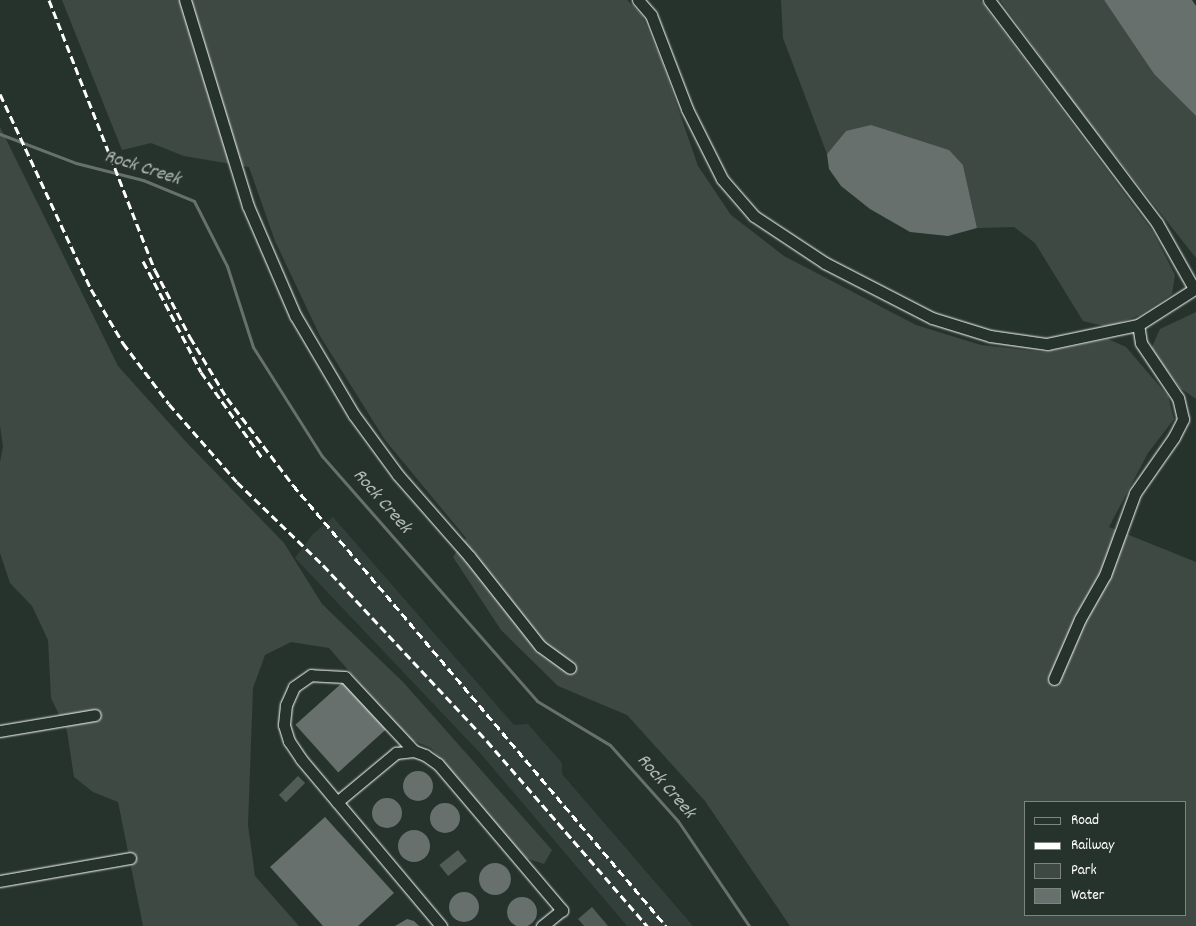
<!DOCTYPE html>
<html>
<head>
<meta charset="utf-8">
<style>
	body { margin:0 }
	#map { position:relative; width:1196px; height:926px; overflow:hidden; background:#26332d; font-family:Dekko,sans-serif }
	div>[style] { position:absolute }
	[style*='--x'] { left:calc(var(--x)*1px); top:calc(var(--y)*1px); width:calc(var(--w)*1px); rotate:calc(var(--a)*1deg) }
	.built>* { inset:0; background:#333f3a }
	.green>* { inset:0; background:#3e4944 }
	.water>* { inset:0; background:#67706c; transform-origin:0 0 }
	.round { border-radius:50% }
	.stream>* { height:3px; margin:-1.5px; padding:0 1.5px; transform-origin:1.5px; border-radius:1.5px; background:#67706c }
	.building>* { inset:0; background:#515c57; transform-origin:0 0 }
	.roads { filter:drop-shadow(0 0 1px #fff) drop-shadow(0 0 1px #fff) }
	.minor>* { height:11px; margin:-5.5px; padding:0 5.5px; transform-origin:5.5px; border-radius:5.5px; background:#26332d }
	.rail>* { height:3px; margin-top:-1.5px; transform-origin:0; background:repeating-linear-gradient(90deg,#fff 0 8px,transparent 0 12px) }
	span { translate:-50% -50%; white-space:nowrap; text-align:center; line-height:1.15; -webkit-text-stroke:4.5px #26332d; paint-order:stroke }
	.water-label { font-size:19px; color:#b3b8b6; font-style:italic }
	.legend { position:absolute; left:1024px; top:801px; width:162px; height:115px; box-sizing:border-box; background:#26332d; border:1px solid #7d8581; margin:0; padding:6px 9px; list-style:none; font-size:15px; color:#fff }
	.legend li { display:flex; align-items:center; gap:10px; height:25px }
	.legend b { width:25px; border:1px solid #7d8581 }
</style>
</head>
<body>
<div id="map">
	<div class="built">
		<div style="clip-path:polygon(333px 517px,514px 725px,528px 724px,562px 763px,562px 774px,693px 926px,627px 926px,481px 754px,295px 558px,313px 534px)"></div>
	</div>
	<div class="green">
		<div style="clip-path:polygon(evenodd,62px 0,627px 0,642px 15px,662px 62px,698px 166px,731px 215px,784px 256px,916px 325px,981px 345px,1044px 352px,1108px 339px,1126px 347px,1168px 396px,1174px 419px,1148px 453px,1109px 527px,1196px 562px,1196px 926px,790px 926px,705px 801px,627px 715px,558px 686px,501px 630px,453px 557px,466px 538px,385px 440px,320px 336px,275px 241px,249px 167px,184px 156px,151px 143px,122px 150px,62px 0,1025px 802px,1185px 802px,1185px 915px,1025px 915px,1025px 802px)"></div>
		<div style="clip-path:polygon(781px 0,980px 0,1153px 232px,1175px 275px,1172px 294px,1140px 315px,1108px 327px,1083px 321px,1035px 243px,1014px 227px,977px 228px,963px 165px,846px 131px,827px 154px,783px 38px)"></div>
		<div style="clip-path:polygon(1000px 0,1104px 0,1154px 74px,1196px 116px,1196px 258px,1075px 105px)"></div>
		<div style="clip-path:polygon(0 127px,118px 366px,188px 444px,284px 543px,322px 604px,403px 682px,552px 850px,544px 864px,525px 858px,431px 748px,407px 738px,329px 648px,291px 642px,265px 655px,253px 688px,248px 825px,255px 876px,299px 926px,143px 926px,118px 802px,93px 792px,74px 777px,67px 731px,51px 698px,48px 640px,32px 606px,10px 583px,0 553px,0 462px,3px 447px,0 426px)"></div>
		<div style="clip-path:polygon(1196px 312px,1196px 399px,1180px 388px,1151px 349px,1160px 329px)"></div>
	</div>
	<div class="water">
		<div style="clip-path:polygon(1104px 0,1192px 0,1196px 6px,1196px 116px,1154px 74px)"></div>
		<div style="clip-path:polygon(871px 125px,949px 150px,963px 165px,977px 228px,948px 236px,910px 232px,870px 209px,841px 186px,829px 169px,827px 154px,846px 131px)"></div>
		<div style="left:343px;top:682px;width:64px;height:64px;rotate:48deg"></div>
		<div class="round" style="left:403px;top:771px;width:30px;height:30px"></div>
		<div class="round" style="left:372px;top:798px;width:30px;height:30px"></div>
		<div class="round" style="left:430px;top:803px;width:30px;height:30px"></div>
		<div style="clip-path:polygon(325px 817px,394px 893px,358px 926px,323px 926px,270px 867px)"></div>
		<div class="round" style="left:398px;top:830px;width:32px;height:32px"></div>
		<div class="round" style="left:479px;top:863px;width:32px;height:32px"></div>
		<div class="round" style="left:449px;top:892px;width:30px;height:30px"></div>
		<div class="round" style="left:507px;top:897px;width:30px;height:30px"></div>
		<div style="clip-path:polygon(407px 919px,414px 921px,419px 926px,395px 926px)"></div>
	</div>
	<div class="stream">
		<div style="--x:0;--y:134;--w:81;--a:20.9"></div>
		<div style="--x:76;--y:163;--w:69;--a:14.2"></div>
		<div style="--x:143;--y:180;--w:55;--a:22.4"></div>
		<div style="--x:194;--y:201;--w:73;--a:63.1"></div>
		<div style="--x:227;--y:266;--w:85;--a:72.2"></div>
		<div style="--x:253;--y:347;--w:129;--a:57.7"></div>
		<div style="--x:322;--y:456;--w:326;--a:48.7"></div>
		<div style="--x:537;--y:701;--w:85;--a:31.1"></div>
		<div style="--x:610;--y:745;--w:102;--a:48.2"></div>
		<div style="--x:678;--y:821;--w:127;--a:55.9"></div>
	</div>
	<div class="building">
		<div style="left:298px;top:776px;width:10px;height:27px;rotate:45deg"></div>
		<div style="left:458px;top:850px;width:14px;height:24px;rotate:51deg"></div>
		<div style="clip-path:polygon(592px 907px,608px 926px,584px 926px,578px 919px)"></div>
	</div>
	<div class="roads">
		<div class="minor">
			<div style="--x:185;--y:0;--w:215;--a:73"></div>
			<div style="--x:248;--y:206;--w:119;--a:66.7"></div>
			<div style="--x:295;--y:315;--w:116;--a:59.5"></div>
			<div style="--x:354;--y:415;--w:74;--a:53.7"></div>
			<div style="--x:398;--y:475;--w:108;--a:48.8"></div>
			<div style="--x:469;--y:556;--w:115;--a:51.7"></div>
			<div style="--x:540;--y:646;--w:37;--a:36"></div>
			<div style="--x:638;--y:0;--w:20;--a:49"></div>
			<div style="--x:651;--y:15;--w:101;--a:69"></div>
			<div style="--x:687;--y:109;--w:78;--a:63.4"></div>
			<div style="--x:722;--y:179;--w:49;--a:49.1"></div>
			<div style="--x:754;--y:216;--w:85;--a:33.5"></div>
			<div style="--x:825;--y:263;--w:120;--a:27.2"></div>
			<div style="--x:932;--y:318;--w:61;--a:17.2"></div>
			<div style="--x:990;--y:336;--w:58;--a:8"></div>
			<div style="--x:1047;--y:344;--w:93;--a:-11.8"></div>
			<div style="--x:1138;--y:325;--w:69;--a:-32.5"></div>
			<div style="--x:989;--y:0;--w:279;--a:53"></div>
			<div style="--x:1157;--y:223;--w:73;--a:60.6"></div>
			<div style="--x:1054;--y:679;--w:65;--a:-66.6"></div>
			<div style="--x:1080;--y:619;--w:51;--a:-60.4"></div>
			<div style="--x:1105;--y:575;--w:87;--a:-69.9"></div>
			<div style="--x:1135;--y:493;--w:68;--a:-55.1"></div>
			<div style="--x:1174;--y:437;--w:20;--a:-63"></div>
			<div style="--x:1183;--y:419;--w:22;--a:-103"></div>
			<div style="--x:1178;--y:398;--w:66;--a:-123.9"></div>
			<div style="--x:1141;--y:343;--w:18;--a:-99"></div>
			<div style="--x:0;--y:731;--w:96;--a:-9.6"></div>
			<div style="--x:414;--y:751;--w:101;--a:-133"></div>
			<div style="--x:345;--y:677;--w:34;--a:-177"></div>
			<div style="--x:311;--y:675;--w:21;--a:145"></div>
			<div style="--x:294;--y:687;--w:20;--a:114"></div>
			<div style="--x:286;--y:705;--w:20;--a:96"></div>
			<div style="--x:284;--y:725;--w:17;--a:73"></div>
			<div style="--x:289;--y:741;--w:22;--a:56"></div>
			<div style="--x:301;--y:759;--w:218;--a:50"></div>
			<div style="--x:337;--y:802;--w:77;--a:-39.7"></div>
			<div style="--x:396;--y:753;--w:18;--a:-6"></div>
			<div style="--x:414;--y:751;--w:12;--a:20"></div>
			<div style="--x:425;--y:755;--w:16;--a:35"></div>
			<div style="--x:438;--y:764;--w:192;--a:49.7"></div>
			<div style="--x:562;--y:910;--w:26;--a:141"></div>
			<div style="--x:0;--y:881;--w:132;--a:-10"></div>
		</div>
	</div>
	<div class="rail">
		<div style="--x:49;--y:0;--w:290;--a:68.6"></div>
		<div style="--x:155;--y:270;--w:76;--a:62.4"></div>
		<div style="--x:190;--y:337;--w:71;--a:58.8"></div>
		<div style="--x:227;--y:398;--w:109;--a:52.8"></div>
		<div style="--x:293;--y:485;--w:578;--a:49.78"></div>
		<div style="--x:0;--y:94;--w:215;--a:65"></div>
		<div style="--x:91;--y:289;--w:63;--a:59.3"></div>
		<div style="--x:123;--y:343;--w:76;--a:53"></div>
		<div style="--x:169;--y:404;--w:103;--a:48.9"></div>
		<div style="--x:237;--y:482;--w:120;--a:44"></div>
		<div style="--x:323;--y:565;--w:241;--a:47"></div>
		<div style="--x:487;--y:741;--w:245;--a:49.1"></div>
		<div style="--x:143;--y:261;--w:125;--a:62.4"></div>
		<div style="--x:201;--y:372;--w:107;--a:54.5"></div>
	</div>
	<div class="water-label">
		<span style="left:142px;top:169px;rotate:18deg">Rock Creek</span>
		<span style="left:381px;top:502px;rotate:49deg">Rock Creek</span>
		<span style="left:665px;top:787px;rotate:49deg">Rock Creek</span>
	</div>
	<ul class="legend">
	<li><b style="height:6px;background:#26332d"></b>Road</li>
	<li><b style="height:6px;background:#fff"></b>Railway</li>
	<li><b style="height:14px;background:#3e4944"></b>Park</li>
	<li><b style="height:14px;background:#67706c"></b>Water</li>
	</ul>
</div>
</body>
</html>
